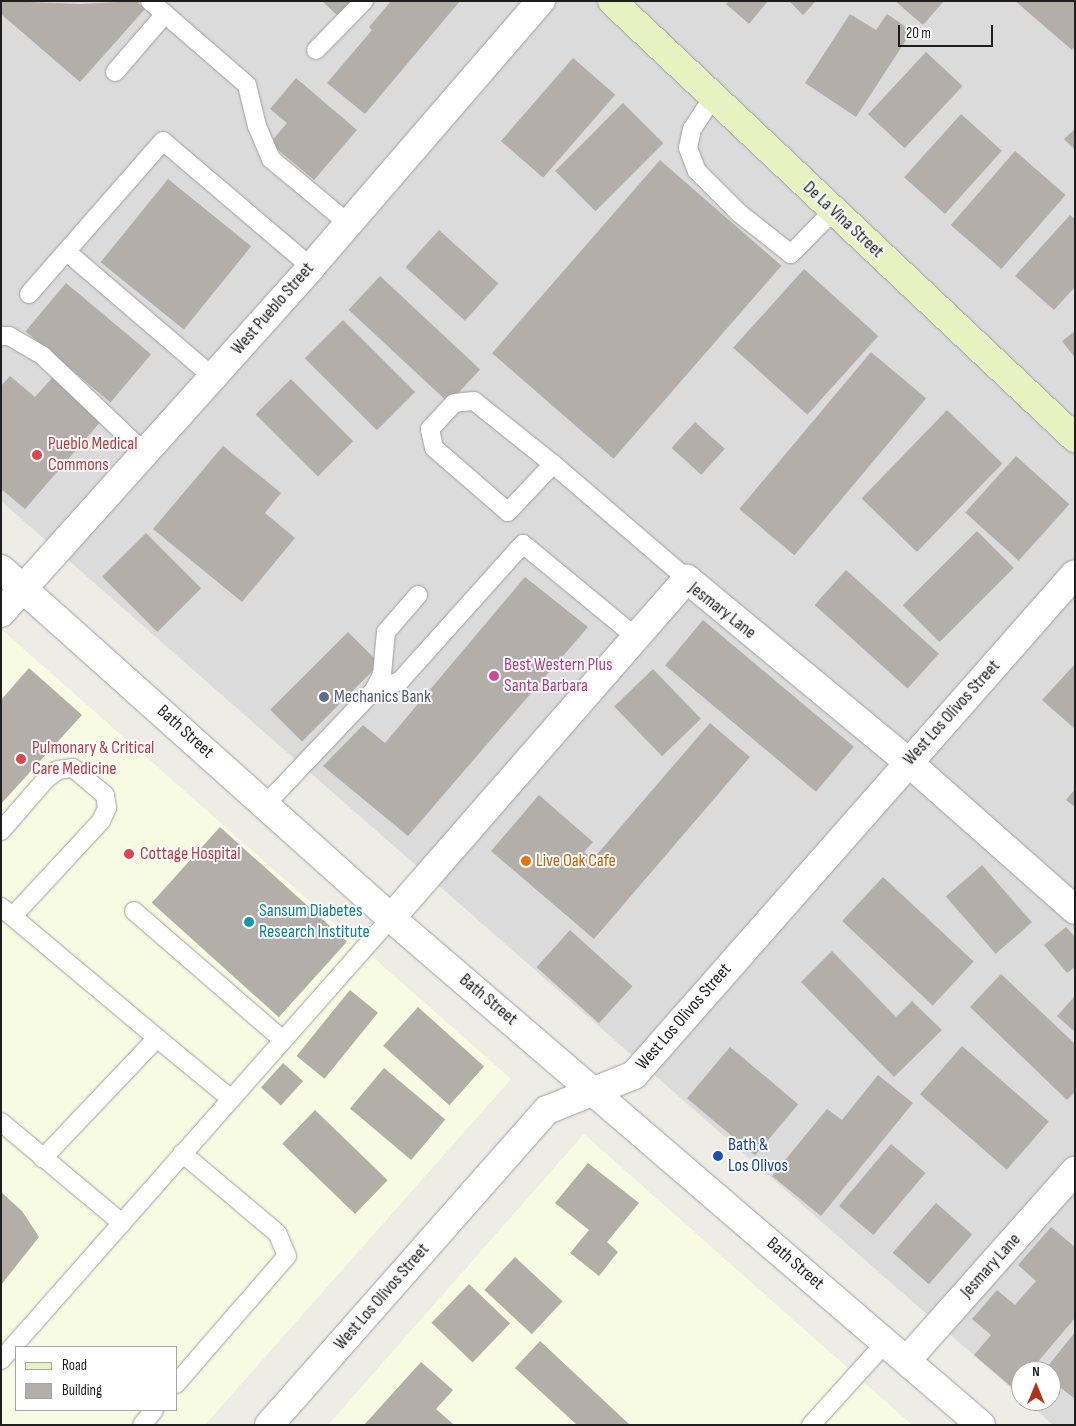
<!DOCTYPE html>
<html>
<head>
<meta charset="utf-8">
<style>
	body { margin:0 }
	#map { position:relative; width:1076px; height:1426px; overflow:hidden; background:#eeece5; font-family:"Sofia Sans Condensed",sans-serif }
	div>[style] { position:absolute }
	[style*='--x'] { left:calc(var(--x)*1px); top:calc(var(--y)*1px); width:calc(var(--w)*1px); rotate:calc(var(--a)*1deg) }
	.residential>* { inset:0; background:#dcdbdb }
	.education>* { inset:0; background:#f7fbe1 }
	.building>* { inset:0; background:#b3aea8; transform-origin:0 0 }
	.roads { filter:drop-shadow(0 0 1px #9f9f9f) drop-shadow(0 0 1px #9f9f9f) }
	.lane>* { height:18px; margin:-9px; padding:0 9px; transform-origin:9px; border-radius:9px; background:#fff }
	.street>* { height:28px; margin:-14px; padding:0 14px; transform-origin:14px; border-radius:14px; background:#fff }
	.secondary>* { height:28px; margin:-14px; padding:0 14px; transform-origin:14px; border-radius:14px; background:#e7f2c0 }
	.dots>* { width:14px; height:14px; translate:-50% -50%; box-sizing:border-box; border:2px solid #fff; border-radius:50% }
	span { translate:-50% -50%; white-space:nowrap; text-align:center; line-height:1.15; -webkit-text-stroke:4px #fff; paint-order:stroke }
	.street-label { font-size:18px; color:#1e1e1e }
	.health-label { font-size:18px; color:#be3a42 }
	.left { translate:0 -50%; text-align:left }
	.hotel-label { font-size:18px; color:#b23c85 }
	.service-label { font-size:18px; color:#4e5e75 }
	.food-label { font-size:18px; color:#c56008 }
	.culture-label { font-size:18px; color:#0d838f }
	.transit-label { font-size:18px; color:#164399 }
	.frame { position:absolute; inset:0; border:2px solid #1e1e1e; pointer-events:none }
	.legend { position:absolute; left:15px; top:1346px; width:162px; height:65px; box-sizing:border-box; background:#fff; border:1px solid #a5a5a5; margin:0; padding:6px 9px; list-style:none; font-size:15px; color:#1e1e1e }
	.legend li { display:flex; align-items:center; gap:10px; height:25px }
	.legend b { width:25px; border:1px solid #a5a5a5 }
	.north { position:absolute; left:1011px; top:1361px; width:50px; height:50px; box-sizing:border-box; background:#fff; border:1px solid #a5a5a5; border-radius:50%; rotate:0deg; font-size:14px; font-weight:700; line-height:20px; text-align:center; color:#1e1e1e }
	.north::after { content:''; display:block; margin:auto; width:18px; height:22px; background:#b43218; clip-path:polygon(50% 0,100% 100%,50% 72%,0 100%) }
	.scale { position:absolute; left:898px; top:25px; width:95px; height:22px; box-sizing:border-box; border:2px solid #1e1e1e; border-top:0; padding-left:6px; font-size:15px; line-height:18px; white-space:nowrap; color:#1e1e1e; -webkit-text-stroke:4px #fff; paint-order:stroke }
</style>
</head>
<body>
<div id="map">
	<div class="residential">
		<div style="clip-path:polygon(1px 1px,1075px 1px,1075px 1425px,1053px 1425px,1026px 1401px,1051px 1401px,1051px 1371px,1021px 1371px,1021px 1397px,1px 501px)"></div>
	</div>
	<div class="education">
		<div style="clip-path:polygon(evenodd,1px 629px,511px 1079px,205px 1425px,1px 1425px,1px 629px,16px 1347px,176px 1347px,176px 1410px,16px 1410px,16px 1347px)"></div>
		<div style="clip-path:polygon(584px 1134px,912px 1425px,328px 1425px)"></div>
	</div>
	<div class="building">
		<div style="clip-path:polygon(1px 1px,81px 4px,137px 1px,145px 9px,80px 82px,1px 14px)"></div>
		<div style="clip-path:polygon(322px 1px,357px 1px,341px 19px)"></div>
		<div style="clip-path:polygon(391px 1px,460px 1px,365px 114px,327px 83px,372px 30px,369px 27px)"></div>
		<div style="clip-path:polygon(729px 1px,768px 1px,749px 24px,726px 4px)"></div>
		<div style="clip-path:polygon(789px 1px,816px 1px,803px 15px)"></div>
		<div style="clip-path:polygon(895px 1px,944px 1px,923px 25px)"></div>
		<div style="clip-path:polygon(1015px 1px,1075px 1px,1075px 47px,1072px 50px)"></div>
		<div style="clip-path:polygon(850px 14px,876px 30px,887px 14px,912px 31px,856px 117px,805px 83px)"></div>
		<div style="left:926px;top:52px;width:50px;height:85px;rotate:43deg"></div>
		<div style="left:573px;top:58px;width:56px;height:110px;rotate:41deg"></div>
		<div style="clip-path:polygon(296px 78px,357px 130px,314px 180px,270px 143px,287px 123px,270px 109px)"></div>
		<div style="left:623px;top:103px;width:57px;height:96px;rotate:45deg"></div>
		<div style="left:961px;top:114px;width:55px;height:85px;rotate:42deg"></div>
		<div style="clip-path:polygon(1075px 129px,1075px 150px,1064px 139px)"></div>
		<div style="left:1015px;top:151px;width:67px;height:98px;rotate:41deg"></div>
		<div style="left:660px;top:160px;width:161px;height:256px;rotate:41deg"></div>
		<div style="left:168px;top:179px;width:107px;height:107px;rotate:39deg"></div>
		<div style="clip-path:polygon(1070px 215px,1075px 219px,1075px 287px,1054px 310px,1015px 276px)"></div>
		<div style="left:439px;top:230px;width:80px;height:50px;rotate:42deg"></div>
		<div style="left:804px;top:269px;width:100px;height:106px;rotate:42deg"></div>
		<div style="left:380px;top:276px;width:137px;height:46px;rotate:43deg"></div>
		<div style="left:66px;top:283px;width:111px;height:63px;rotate:40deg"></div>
		<div style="left:343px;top:320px;width:102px;height:54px;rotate:45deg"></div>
		<div style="clip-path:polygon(1075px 331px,1075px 358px,1062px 341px)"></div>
		<div style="left:871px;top:352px;width:72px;height:205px;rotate:40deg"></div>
		<div style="clip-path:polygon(10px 376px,35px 397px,53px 377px,102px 420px,25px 509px,1px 489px,1px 386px)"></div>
		<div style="left:291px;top:379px;width:88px;height:50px;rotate:45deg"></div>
		<div style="left:947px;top:410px;width:77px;height:123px;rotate:44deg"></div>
		<div style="left:695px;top:422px;width:40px;height:35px;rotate:42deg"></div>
		<div style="clip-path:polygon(223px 446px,281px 493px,265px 513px,295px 538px,242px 602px,153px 529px)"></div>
		<div style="left:1016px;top:456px;width:72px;height:76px;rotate:42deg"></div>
		<div style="left:977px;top:531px;width:52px;height:105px;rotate:45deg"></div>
		<div style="left:146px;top:533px;width:78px;height:62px;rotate:45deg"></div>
		<div style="left:846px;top:570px;width:125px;height:47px;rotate:42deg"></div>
		<div style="clip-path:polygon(525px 577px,588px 627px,408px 836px,323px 766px,363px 725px,385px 743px)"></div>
		<div style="left:703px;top:620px;width:197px;height:59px;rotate:40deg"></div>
		<div style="left:348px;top:632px;width:45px;height:110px;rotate:45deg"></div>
		<div style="clip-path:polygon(1075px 664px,1075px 729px,1042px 700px)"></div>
		<div style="clip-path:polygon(29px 668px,82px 715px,1px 804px,1px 700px)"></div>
		<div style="left:653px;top:669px;width:69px;height:54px;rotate:46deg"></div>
		<div style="clip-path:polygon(710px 723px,750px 757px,594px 939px,491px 851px,539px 795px,593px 842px,584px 852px,593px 859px)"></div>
		<div style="clip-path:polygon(1075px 789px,1075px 807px,1066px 800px)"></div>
		<div style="left:220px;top:827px;width:171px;height:102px;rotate:42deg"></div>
		<div style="left:982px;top:865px;width:76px;height:48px;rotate:49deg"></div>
		<div style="left:883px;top:877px;width:124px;height:60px;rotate:43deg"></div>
		<div style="clip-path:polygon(1066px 927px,1075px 937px,1075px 967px,1067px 973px,1044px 945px)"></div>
		<div style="left:570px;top:930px;width:84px;height:50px;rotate:42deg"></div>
		<div style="clip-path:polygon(832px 951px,896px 1017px,912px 1001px,942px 1030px,894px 1077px,801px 982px)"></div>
		<div style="clip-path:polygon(1001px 974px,1075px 1044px,1075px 1092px,1067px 1100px,970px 1007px)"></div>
		<div style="left:350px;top:990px;width:36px;height:85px;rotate:39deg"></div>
		<div style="clip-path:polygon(1075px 996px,1075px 1032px,1057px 1016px)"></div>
		<div style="left:418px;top:1007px;width:89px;height:52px;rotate:42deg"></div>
		<div style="left:962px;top:1046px;width:115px;height:64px;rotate:41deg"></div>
		<div style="left:730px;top:1047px;width:89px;height:67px;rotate:40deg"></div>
		<div style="left:283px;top:1063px;width:27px;height:33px;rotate:42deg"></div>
		<div style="left:384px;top:1068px;width:80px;height:53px;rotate:40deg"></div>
		<div style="clip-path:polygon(878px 1075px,913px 1103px,821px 1216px,772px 1176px,827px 1109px,842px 1120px)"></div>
		<div style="left:315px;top:1110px;width:101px;height:47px;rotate:44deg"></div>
		<div style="left:891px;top:1144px;width:45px;height:81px;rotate:40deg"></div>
		<div style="clip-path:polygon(588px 1163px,639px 1203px,607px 1242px,618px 1252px,599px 1276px,570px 1253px,589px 1230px,555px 1203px)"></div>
		<div style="clip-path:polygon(1px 1192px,22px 1211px,39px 1237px,1px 1285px)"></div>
		<div style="left:936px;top:1203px;width:48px;height:66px;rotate:41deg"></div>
		<div style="clip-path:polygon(1051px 1227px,1075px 1247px,1075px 1318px,1030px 1371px,1021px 1371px,1021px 1381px,1014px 1389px,974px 1355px,991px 1335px,972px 1319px,997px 1290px,1015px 1305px,1036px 1281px,1018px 1265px)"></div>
		<div style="left:515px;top:1257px;width:65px;height:45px;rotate:43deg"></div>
		<div style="left:469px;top:1284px;width:57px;height:54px;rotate:44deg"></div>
		<div style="clip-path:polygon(1075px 1332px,1075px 1399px,1051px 1380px,1051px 1371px,1044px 1371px)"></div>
		<div style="clip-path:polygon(540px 1341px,630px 1425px,577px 1425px,515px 1368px)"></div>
		<div style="clip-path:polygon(421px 1362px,453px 1390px,436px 1409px,454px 1425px,364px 1425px)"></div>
	</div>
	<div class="roads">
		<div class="lane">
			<div style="--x:150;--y:1;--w:128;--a:40.9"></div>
			<div style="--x:247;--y:85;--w:42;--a:76.3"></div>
			<div style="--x:257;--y:126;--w:36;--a:67"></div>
			<div style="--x:271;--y:159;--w:102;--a:39.8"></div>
			<div style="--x:316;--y:50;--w:69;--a:-45.6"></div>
			<div style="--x:115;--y:72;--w:77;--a:-49.2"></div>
			<div style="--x:713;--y:97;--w:38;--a:123"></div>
			<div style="--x:692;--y:129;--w:19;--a:102"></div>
			<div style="--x:688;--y:148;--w:25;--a:69"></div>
			<div style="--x:697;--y:171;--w:59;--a:45"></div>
			<div style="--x:739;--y:213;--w:66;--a:38.3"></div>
			<div style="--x:791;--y:254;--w:62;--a:-45.7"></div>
			<div style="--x:67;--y:252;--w:192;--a:40.6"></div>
			<div style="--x:29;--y:294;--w:203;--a:-48.8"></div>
			<div style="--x:163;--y:141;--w:194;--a:40.4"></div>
			<div style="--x:1;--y:336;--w:8;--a:0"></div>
			<div style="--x:9;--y:336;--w:39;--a:30"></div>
			<div style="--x:43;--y:356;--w:141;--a:43.6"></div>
			<div style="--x:553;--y:464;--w:66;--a:133.2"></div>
			<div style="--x:508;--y:512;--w:98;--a:-139.1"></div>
			<div style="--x:434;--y:448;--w:19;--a:-102"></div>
			<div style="--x:430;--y:429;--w:35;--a:-47"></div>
			<div style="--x:454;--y:403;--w:20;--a:-6"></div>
			<div style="--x:474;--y:401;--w:101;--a:38.6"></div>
			<div style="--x:553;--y:464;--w:177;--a:40.6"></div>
			<div style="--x:374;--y:690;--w:18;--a:-63"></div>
			<div style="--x:382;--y:674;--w:42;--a:-84.6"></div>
			<div style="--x:386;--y:632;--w:49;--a:-49.1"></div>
			<div style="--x:265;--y:805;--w:158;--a:-46.5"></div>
			<div style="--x:374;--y:690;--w:28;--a:-19"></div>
			<div style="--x:400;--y:681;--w:184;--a:-48.1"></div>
			<div style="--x:523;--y:544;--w:148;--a:39.5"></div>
			<div style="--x:1;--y:831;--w:69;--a:-49.1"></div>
			<div style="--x:46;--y:779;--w:15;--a:-37"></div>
			<div style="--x:58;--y:770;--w:15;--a:-8"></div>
			<div style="--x:73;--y:768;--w:42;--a:40.2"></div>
			<div style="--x:105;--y:795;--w:13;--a:81"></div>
			<div style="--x:107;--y:808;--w:14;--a:115"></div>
			<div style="--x:101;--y:821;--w:129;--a:132.8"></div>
			<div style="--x:1;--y:907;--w:204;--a:40"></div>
			<div style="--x:157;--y:1038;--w:166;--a:133.5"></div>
			<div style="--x:134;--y:911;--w:197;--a:40.9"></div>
			<div style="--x:157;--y:1038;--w:96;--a:39.5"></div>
			<div style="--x:1;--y:1122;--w:158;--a:39.9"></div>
			<div style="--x:1;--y:1360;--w:589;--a:-48.58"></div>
			<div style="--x:176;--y:1384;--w:169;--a:-49.1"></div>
			<div style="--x:287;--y:1256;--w:25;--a:-113"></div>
			<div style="--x:277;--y:1233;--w:124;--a:-139.9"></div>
			<div style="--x:142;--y:1425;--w:19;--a:-51"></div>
			<div style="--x:811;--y:1425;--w:112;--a:-47.9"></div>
		</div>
		<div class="street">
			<div style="--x:1;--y:569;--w:523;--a:41.82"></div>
			<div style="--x:391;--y:918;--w:778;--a:40.67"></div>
			<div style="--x:1;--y:613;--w:465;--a:-48.1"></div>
			<div style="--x:311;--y:267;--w:352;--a:-49.2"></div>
			<div style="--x:391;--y:918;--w:450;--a:-48.9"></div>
			<div style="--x:687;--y:579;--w:287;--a:39.6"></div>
			<div style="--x:908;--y:762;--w:223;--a:41.5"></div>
			<div style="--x:907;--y:1360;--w:253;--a:-48.4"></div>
			<div style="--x:269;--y:1425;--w:420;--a:-48.6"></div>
			<div style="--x:547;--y:1110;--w:94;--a:-21.9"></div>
			<div style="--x:634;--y:1075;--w:667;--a:-48.64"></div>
		</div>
		<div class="secondary">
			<div style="--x:612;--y:1;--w:637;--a:43.35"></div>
		</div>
	</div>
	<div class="dots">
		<div style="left:37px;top:455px;background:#e0444e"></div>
		<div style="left:494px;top:676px;background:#d1479c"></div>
		<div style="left:324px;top:697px;background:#5c6f8a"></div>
		<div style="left:21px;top:759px;background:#e0444e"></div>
		<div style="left:129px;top:854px;background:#e0444e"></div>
		<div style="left:526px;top:861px;background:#e8710a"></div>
		<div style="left:249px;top:922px;background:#0f9aa8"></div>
		<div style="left:718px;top:1156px;background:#1a4fb4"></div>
	</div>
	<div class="street-label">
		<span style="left:843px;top:220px;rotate:43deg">De La Vina Street</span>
		<span style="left:273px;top:309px;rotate:-49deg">West Pueblo Street</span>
		<span style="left:722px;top:611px;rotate:38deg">Jesmary Lane</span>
		<span style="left:952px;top:713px;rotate:-48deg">West Los Olivos Street</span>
		<span style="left:185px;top:732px;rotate:42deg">Bath Street</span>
		<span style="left:488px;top:1000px;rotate:40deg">Bath Street</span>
		<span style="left:684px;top:1017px;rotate:-49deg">West Los Olivos Street</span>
		<span style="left:795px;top:1264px;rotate:41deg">Bath Street</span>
		<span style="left:991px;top:1266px;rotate:-48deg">Jesmary Lane</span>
		<span style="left:382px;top:1297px;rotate:-49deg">West Los Olivos Street</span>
	</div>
	<div class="health-label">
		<span class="left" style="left:48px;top:455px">Pueblo Medical<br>Commons</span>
		<span class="left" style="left:32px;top:759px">Pulmonary &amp; Critical<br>Care Medicine</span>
		<span class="left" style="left:140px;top:854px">Cottage Hospital</span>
	</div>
	<div class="hotel-label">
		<span class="left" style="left:504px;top:676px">Best Western Plus<br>Santa Barbara</span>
	</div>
	<div class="service-label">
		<span class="left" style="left:334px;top:697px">Mechanics Bank</span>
	</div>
	<div class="food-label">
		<span class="left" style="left:536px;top:861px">Live Oak Cafe</span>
	</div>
	<div class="culture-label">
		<span class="left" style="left:259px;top:922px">Sansum Diabetes<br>Research Institute</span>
	</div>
	<div class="transit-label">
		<span class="left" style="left:728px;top:1156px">Bath &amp;<br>Los Olivos</span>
	</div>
	<div class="frame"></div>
	<ul class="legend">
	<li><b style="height:6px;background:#e7f2c0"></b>Road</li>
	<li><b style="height:14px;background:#b3aea8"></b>Building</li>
	</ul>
	<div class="north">N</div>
	<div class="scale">20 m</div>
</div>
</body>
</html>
